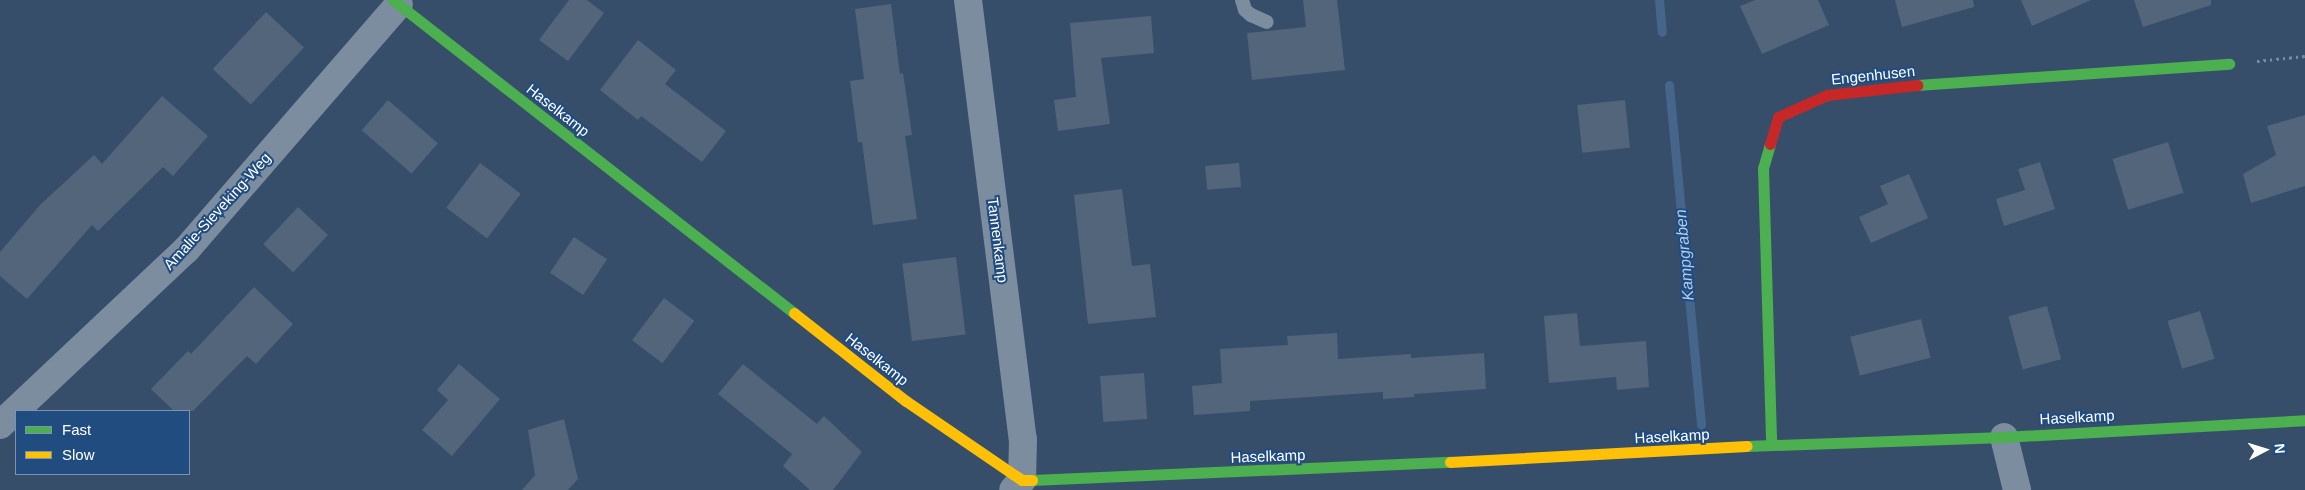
<!DOCTYPE html>
<html>
<head>
<meta charset="utf-8">
<style>
	body { margin:0 }
	#map { position:relative; width:2305px; height:490px; overflow:hidden; background:#364e6a; font-family:Helvetica,sans-serif }
	div>[style] { position:absolute }
	[style*='--x'] { left:calc(var(--x)*1px); top:calc(var(--y)*1px); width:calc(var(--w)*1px); rotate:calc(var(--a)*1deg) }
	.stream>* { height:9px; margin:-4.5px; padding:0 4.5px; transform-origin:4.5px; border-radius:4.5px; background:#45658a }
	.building>* { inset:0; background:#52657b; transform-origin:0 0 }
	.path>* { height:3px; margin-top:-1.5px; transform-origin:0; background:repeating-linear-gradient(90deg,#7c8da0 0 2.5px,transparent 0 6.5px) }
	.lane>* { height:14px; margin:-7px; padding:0 7px; transform-origin:7px; border-radius:7px; background:#7c8da0 }
	.street>* { height:28px; margin:-14px; padding:0 14px; transform-origin:14px; border-radius:14px; background:#7c8da0 }
	.fast>* { height:11px; margin:-5.5px; padding:0 5.5px; transform-origin:5.5px; border-radius:5.5px; background:#4caf50 }
	.slow>* { height:11px; margin:-5.5px; padding:0 5.5px; transform-origin:5.5px; border-radius:5.5px; background:#ffc107 }
	.jam>* { height:11px; margin:-5.5px; padding:0 5.5px; transform-origin:5.5px; border-radius:5.5px; background:#c62828 }
	span { translate:-50% -50%; white-space:nowrap; text-align:center; line-height:1.15; -webkit-text-stroke:4px #204c80; paint-order:stroke }
	.street-label { font-size:15px; color:#fff }
	.water-label { font-size:16px; color:#b0cef0; font-style:italic }
	.legend { position:absolute; left:15px; top:410px; width:175px; height:65px; box-sizing:border-box; background:#204c80; border:1px solid #7994b3; margin:0; padding:6px 9px; list-style:none; font-size:15px; color:#fff }
	.legend li { display:flex; align-items:center; gap:10px; height:25px }
	.legend b { width:25px; border:1px solid #7994b3 }
	.north { position:absolute; left:2240px; top:425px; width:50px; height:50px; -webkit-text-stroke:4px #204c80; paint-order:stroke; rotate:85deg; font-size:14px; font-weight:700; line-height:20px; text-align:center; color:#fff }
	.north::after { content:''; display:block; margin:auto; width:18px; height:22px; background:#fff; clip-path:polygon(50% 0,100% 100%,50% 72%,0 100%) }
</style>
</head>
<body>
<div id="map">
	<div class="stream">
		<div style="--x:1659;--y:0;--w:32;--a:85"></div>
		<div style="--x:1669;--y:85;--w:341;--a:84.6"></div>
	</div>
	<div class="building">
		<div style="clip-path:polygon(569px 0,587px 0,604px 13px,568px 61px,539px 40px)"></div>
		<div style="clip-path:polygon(1303px 0,1337px 0,1345px 70px,1252px 80px,1247px 33px,1306px 27px)"></div>
		<div style="clip-path:polygon(1755px 0,1818px 0,1829px 25px,1762px 54px,1740px 6px)"></div>
		<div style="clip-path:polygon(1895px 0,1973px 0,1974px 7px,1902px 27px)"></div>
		<div style="clip-path:polygon(2021px 0,2091px 0,2032px 26px)"></div>
		<div style="clip-path:polygon(2134px 0,2211px 0,2211px 5px,2143px 27px)"></div>
		<div style="clip-path:polygon(891px 4px,900px 74px,903px 73px,912px 135px,905px 136px,917px 219px,873px 225px,862px 142px,858px 142px,850px 81px,864px 79px,855px 9px)"></div>
		<div style="left:266px;top:12px;width:52px;height:78px;rotate:43deg"></div>
		<div style="clip-path:polygon(1151px 16px,1154px 53px,1101px 58px,1110px 124px,1058px 131px,1054px 100px,1076px 97px,1070px 23px)"></div>
		<div style="clip-path:polygon(638px 40px,676px 70px,665px 84px,726px 131px,702px 162px,641px 116px,638px 120px,600px 90px)"></div>
		<div style="clip-path:polygon(162px 96px,208px 136px,173px 176px,163px 167px,98px 231px,92px 225px,27px 299px,0 276px,0 252px,40px 205px,94px 155px,102px 164px)"></div>
		<div style="left:388px;top:100px;width:66px;height:40px;rotate:41deg"></div>
		<div style="left:1625px;top:100px;width:48px;height:48px;rotate:84deg"></div>
		<div style="clip-path:polygon(2305px 115px,2305px 186px,2251px 203px,2243px 174px,2276px 155px,2267px 126px)"></div>
		<div style="left:2168px;top:142px;width:53px;height:58px;rotate:73deg"></div>
		<div style="clip-path:polygon(2040px 162px,2055px 209px,2004px 226px,1996px 199px,2025px 190px,2018px 169px)"></div>
		<div style="left:480px;top:163px;width:51px;height:56px;rotate:37deg"></div>
		<div style="left:1239px;top:163px;width:24px;height:34px;rotate:85deg"></div>
		<div style="clip-path:polygon(1909px 174px,1928px 218px,1871px 243px,1859px 217px,1888px 204px,1880px 186px)"></div>
		<div style="clip-path:polygon(1122px 189px,1132px 266px,1150px 264px,1156px 317px,1088px 324px,1074px 195px)"></div>
		<div style="left:298px;top:207px;width:41px;height:51px;rotate:43deg"></div>
		<div style="left:574px;top:237px;width:40px;height:43px;rotate:34deg"></div>
		<div style="left:956px;top:257px;width:78px;height:54px;rotate:83deg"></div>
		<div style="clip-path:polygon(254px 287px,293px 324px,256px 364px,247px 356px,193px 411px,174px 411px,151px 389px,188px 351px,191px 354px)"></div>
		<div style="left:664px;top:298px;width:38px;height:53px;rotate:37deg"></div>
		<div style="left:2047px;top:306px;width:55px;height:40px;rotate:75deg"></div>
		<div style="left:2200px;top:311px;width:50px;height:34px;rotate:73deg"></div>
		<div style="clip-path:polygon(1577px 313px,1580px 346px,1646px 341px,1649px 387px,1617px 390px,1616px 377px,1549px 383px,1544px 316px)"></div>
		<div style="left:1921px;top:319px;width:40px;height:73px;rotate:76deg"></div>
		<div style="clip-path:polygon(1337px 333px,1338px 359px,1411px 354px,1411px 358px,1484px 353px,1486px 389px,1414px 394px,1414px 397px,1383px 399px,1383px 392px,1250px 401px,1250px 411px,1194px 415px,1192px 386px,1222px 383px,1220px 349px,1288px 345px,1287px 336px)"></div>
		<div style="clip-path:polygon(459px 364px,500px 399px,452px 456px,422px 430px,448px 400px,437px 390px)"></div>
		<div style="clip-path:polygon(743px 364px,817px 424px,824px 416px,862px 452px,833px 490px,810px 490px,783px 466px,792px 454px,718px 394px)"></div>
		<div style="left:1144px;top:373px;width:46px;height:44px;rotate:86deg"></div>
		<div style="clip-path:polygon(564px 419px,578px 479px,568px 490px,522px 490px,535px 475px,528px 430px)"></div>
	</div>
	<div class="path">
		<div style="--x:2257;--y:61;--w:48;--a:-5.9"></div>
	</div>
	<div class="lane">
		<div style="--x:1242;--y:0;--w:10;--a:73"></div>
		<div style="--x:1245;--y:10;--w:8;--a:40"></div>
		<div style="--x:1251;--y:15;--w:17;--a:24"></div>
	</div>
	<div class="street">
		<div style="--x:968;--y:0;--w:443;--a:82.9"></div>
		<div style="--x:1023;--y:440;--w:40;--a:91.4"></div>
		<div style="--x:1022;--y:480;--w:13;--a:132"></div>
		<div style="--x:0;--y:425;--w:255;--a:-43.3"></div>
		<div style="--x:186;--y:250;--w:325;--a:-49.1"></div>
		<div style="--x:2004;--y:437;--w:55;--a:76.2"></div>
	</div>
	<div class="fast">
		<div style="--x:393;--y:0;--w:509;--a:37.97"></div>
		<div style="--x:1917;--y:85;--w:313;--a:-3.9"></div>
		<div style="--x:1770;--y:144;--w:25;--a:106"></div>
		<div style="--x:1763;--y:168;--w:277;--a:88.3"></div>
		<div style="--x:1747;--y:446;--w:257;--a:-2"></div>
		<div style="--x:2004;--y:437;--w:301;--a:-3.2"></div>
		<div style="--x:1032;--y:480;--w:418;--a:-2.5"></div>
	</div>
	<div class="slow">
		<div style="--x:794;--y:313;--w:142;--a:38.2"></div>
		<div style="--x:906;--y:401;--w:140;--a:34.3"></div>
		<div style="--x:1022;--y:480;--w:10;--a:0"></div>
		<div style="--x:1450;--y:462;--w:297;--a:-3.1"></div>
	</div>
	<div class="jam">
		<div style="--x:1770;--y:144;--w:28;--a:-73"></div>
		<div style="--x:1778;--y:117;--w:54;--a:-24.2"></div>
		<div style="--x:1827;--y:95;--w:91;--a:-6.3"></div>
	</div>
	<div class="street-label">
		<span style="left:1873px;top:75px;rotate:-6deg">Engenhusen</span>
		<span style="left:558px;top:110px;rotate:38deg">Haselkamp</span>
		<span style="left:217px;top:211px;rotate:-48deg">Amalie-Sieveking-Weg</span>
		<span style="left:998px;top:240px;rotate:83deg">Tannenkamp</span>
		<span style="left:877px;top:359px;rotate:38deg">Haselkamp</span>
		<span style="left:2077px;top:417px;rotate:-3deg">Haselkamp</span>
		<span style="left:1672px;top:436px;rotate:-3deg">Haselkamp</span>
		<span style="left:1268px;top:456px;rotate:-2deg">Haselkamp</span>
	</div>
	<div class="water-label">
		<span style="left:1685px;top:255px;rotate:-95deg">Kampgraben</span>
	</div>
	<ul class="legend">
	<li><b style="height:6px;background:#4caf50"></b>Fast</li>
	<li><b style="height:6px;background:#ffc107"></b>Slow</li>
	</ul>
	<div class="north">N</div>
</div>
</body>
</html>
